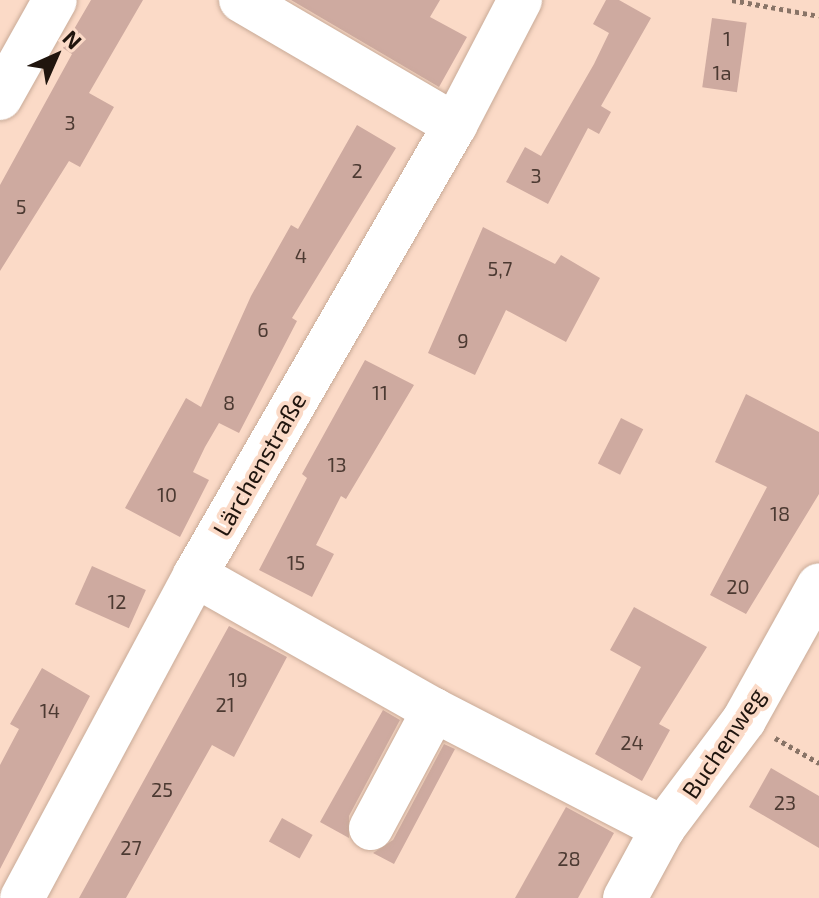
<!DOCTYPE html>
<html>
<head>
<meta charset="utf-8">
<style>
	body { margin:0 }
	#map { position:relative; width:819px; height:898px; overflow:hidden; background:#fbdac7; font-family:"Exo 2",sans-serif }
	div>[style] { position:absolute }
	[style*='--x'] { left:calc(var(--x)*1px); top:calc(var(--y)*1px); width:calc(var(--w)*1px); rotate:calc(var(--a)*1deg) }
	.building>* { inset:0; background:#ceaaa0; transform-origin:0 0 }
	.path>* { height:5px; margin-top:-2.5px; transform-origin:0; background:repeating-linear-gradient(90deg,#897467 0 4px,transparent 0 8px) }
	.roads { filter:drop-shadow(0 0 2px #c8aa97) drop-shadow(0 0 2px #c8aa97) }
	.minor>* { height:44px; margin:-22px; padding:0 22px; transform-origin:22px; border-radius:22px; background:#fff }
	span { translate:-50% -50%; white-space:nowrap; text-align:center; line-height:1.15; -webkit-text-stroke:8px #fbdac7; paint-order:stroke }
	.number-label { font-size:20px; color:#4c3a32 }
	.number-label span { -webkit-text-stroke-width:0 }
	.street-label { font-size:24px; color:#20150e }
	.north { position:absolute; left:16px; top:16px; width:80px; height:80px; -webkit-text-stroke:6px #fbdac7; paint-order:stroke; rotate:45deg; font-size:22px; font-weight:700; line-height:32px; text-align:center; color:#20150e }
	.north::after { content:''; display:block; margin:auto; width:28px; height:36px; background:#20150e; clip-path:polygon(50% 0,100% 100%,50% 72%,0 100%) }
</style>
</head>
<body>
<div id="map">
	<div class="building">
		<div style="clip-path:polygon(91px 0,143px 0,89px 93px,114px 107px,80px 167px,69px 161px,0 271px,0 185px,72px 54px,63px 48px)"></div>
		<div style="clip-path:polygon(291px 0,440px 0,430px 17px,467px 37px,439px 87px)"></div>
		<div style="clip-path:polygon(606px 0,619px 0,651px 18px,601px 106px,611px 112px,599px 134px,588px 128px,548px 204px,506px 182px,525px 147px,541px 156px,594px 64px,609px 33px,593px 24px)"></div>
		<div style="left:712px;top:18px;width:35px;height:70px;rotate:8deg"></div>
		<div style="clip-path:polygon(357px 125px,396px 148px,292px 318px,297px 321px,239px 433px,219px 423px,205px 447px,193px 472px,209px 480px,180px 537px,125px 508px,186px 398px,201px 407px,251px 296px,291px 225px,298px 229px)"></div>
		<div style="clip-path:polygon(483px 227px,555px 264px,561px 255px,600px 278px,566px 342px,506px 310px,475px 375px,428px 353px)"></div>
		<div style="clip-path:polygon(365px 360px,414px 385px,346px 499px,341px 496px,316px 545px,334px 554px,312px 597px,259px 570px,307px 478px,302px 474px)"></div>
		<div style="clip-path:polygon(746px 394px,819px 432px,819px 494px,746px 614px,710px 595px,767px 487px,715px 462px)"></div>
		<div style="left:621px;top:418px;width:25px;height:51px;rotate:27deg"></div>
		<div style="left:92px;top:566px;width:59px;height:42px;rotate:24deg"></div>
		<div style="clip-path:polygon(634px 607px,707px 647px,659px 724px,670px 730px,642px 781px,595px 754px,641px 667px,610px 650px)"></div>
		<div style="clip-path:polygon(229px 626px,287px 657px,234px 757px,212px 745px,126px 898px,79px 898px)"></div>
		<div style="clip-path:polygon(42px 668px,90px 696px,0 869px,0 765px,19px 729px,10px 724px)"></div>
		<div style="clip-path:polygon(383px 710px,400px 720px,349px 816px,349px 838px,320px 822px)"></div>
		<div style="clip-path:polygon(444px 744px,455px 749px,394px 864px,373px 853px,393px 840px)"></div>
		<div style="clip-path:polygon(771px 768px,819px 796px,819px 848px,749px 807px)"></div>
		<div style="clip-path:polygon(566px 807px,614px 833px,578px 898px,515px 898px)"></div>
		<div style="left:282px;top:818px;width:35px;height:27px;rotate:29deg"></div>
	</div>
	<div class="path">
		<div style="--x:732;--y:0;--w:88;--a:10.4"></div>
		<div style="--x:775;--y:738;--w:51;--a:29.6"></div>
	</div>
	<div class="roads">
		<div class="minor">
			<div style="--x:241;--y:0;--w:248;--a:30.3"></div>
			<div style="--x:0;--y:98;--w:112;--a:-60.7"></div>
			<div style="--x:195;--y:575;--w:274;--a:29.5"></div>
			<div style="--x:434;--y:710;--w:258;--a:27.3"></div>
			<div style="--x:371;--y:828;--w:134;--a:-61.9"></div>
			<div style="--x:22;--y:898;--w:366;--a:-61.8"></div>
			<div style="--x:195;--y:575;--w:520;--a:-59.98"></div>
			<div style="--x:455;--y:125;--w:141;--a:-62.5"></div>
			<div style="--x:625;--y:898;--w:80;--a:-61.5"></div>
			<div style="--x:663;--y:828;--w:135;--a:-53.1"></div>
			<div style="--x:744;--y:720;--w:154;--a:-60.9"></div>
		</div>
	</div>
	<div class="number-label">
		<span style="left:727px;top:38px">1</span>
		<span style="left:722px;top:72px">1a</span>
		<span style="left:70px;top:122px">3</span>
		<span style="left:357px;top:170px">2</span>
		<span style="left:536px;top:175px">3</span>
		<span style="left:21px;top:206px">5</span>
		<span style="left:301px;top:255px">4</span>
		<span style="left:500px;top:268px">5,7</span>
		<span style="left:263px;top:329px">6</span>
		<span style="left:463px;top:340px">9</span>
		<span style="left:380px;top:392px">11</span>
		<span style="left:229px;top:402px">8</span>
		<span style="left:337px;top:464px">13</span>
		<span style="left:167px;top:494px">10</span>
		<span style="left:780px;top:513px">18</span>
		<span style="left:296px;top:562px">15</span>
		<span style="left:738px;top:586px">20</span>
		<span style="left:117px;top:601px">12</span>
		<span style="left:238px;top:679px">19</span>
		<span style="left:225px;top:704px">21</span>
		<span style="left:50px;top:710px">14</span>
		<span style="left:632px;top:742px">24</span>
		<span style="left:162px;top:789px">25</span>
		<span style="left:785px;top:802px">23</span>
		<span style="left:131px;top:847px">27</span>
		<span style="left:569px;top:858px">28</span>
	</div>
	<div class="street-label">
		<span style="left:259px;top:464px;rotate:-60deg">Lärchenstraße</span>
		<span style="left:723px;top:743px;rotate:-56deg">Buchenweg</span>
	</div>
	<div class="north">N</div>
</div>
</body>
</html>
